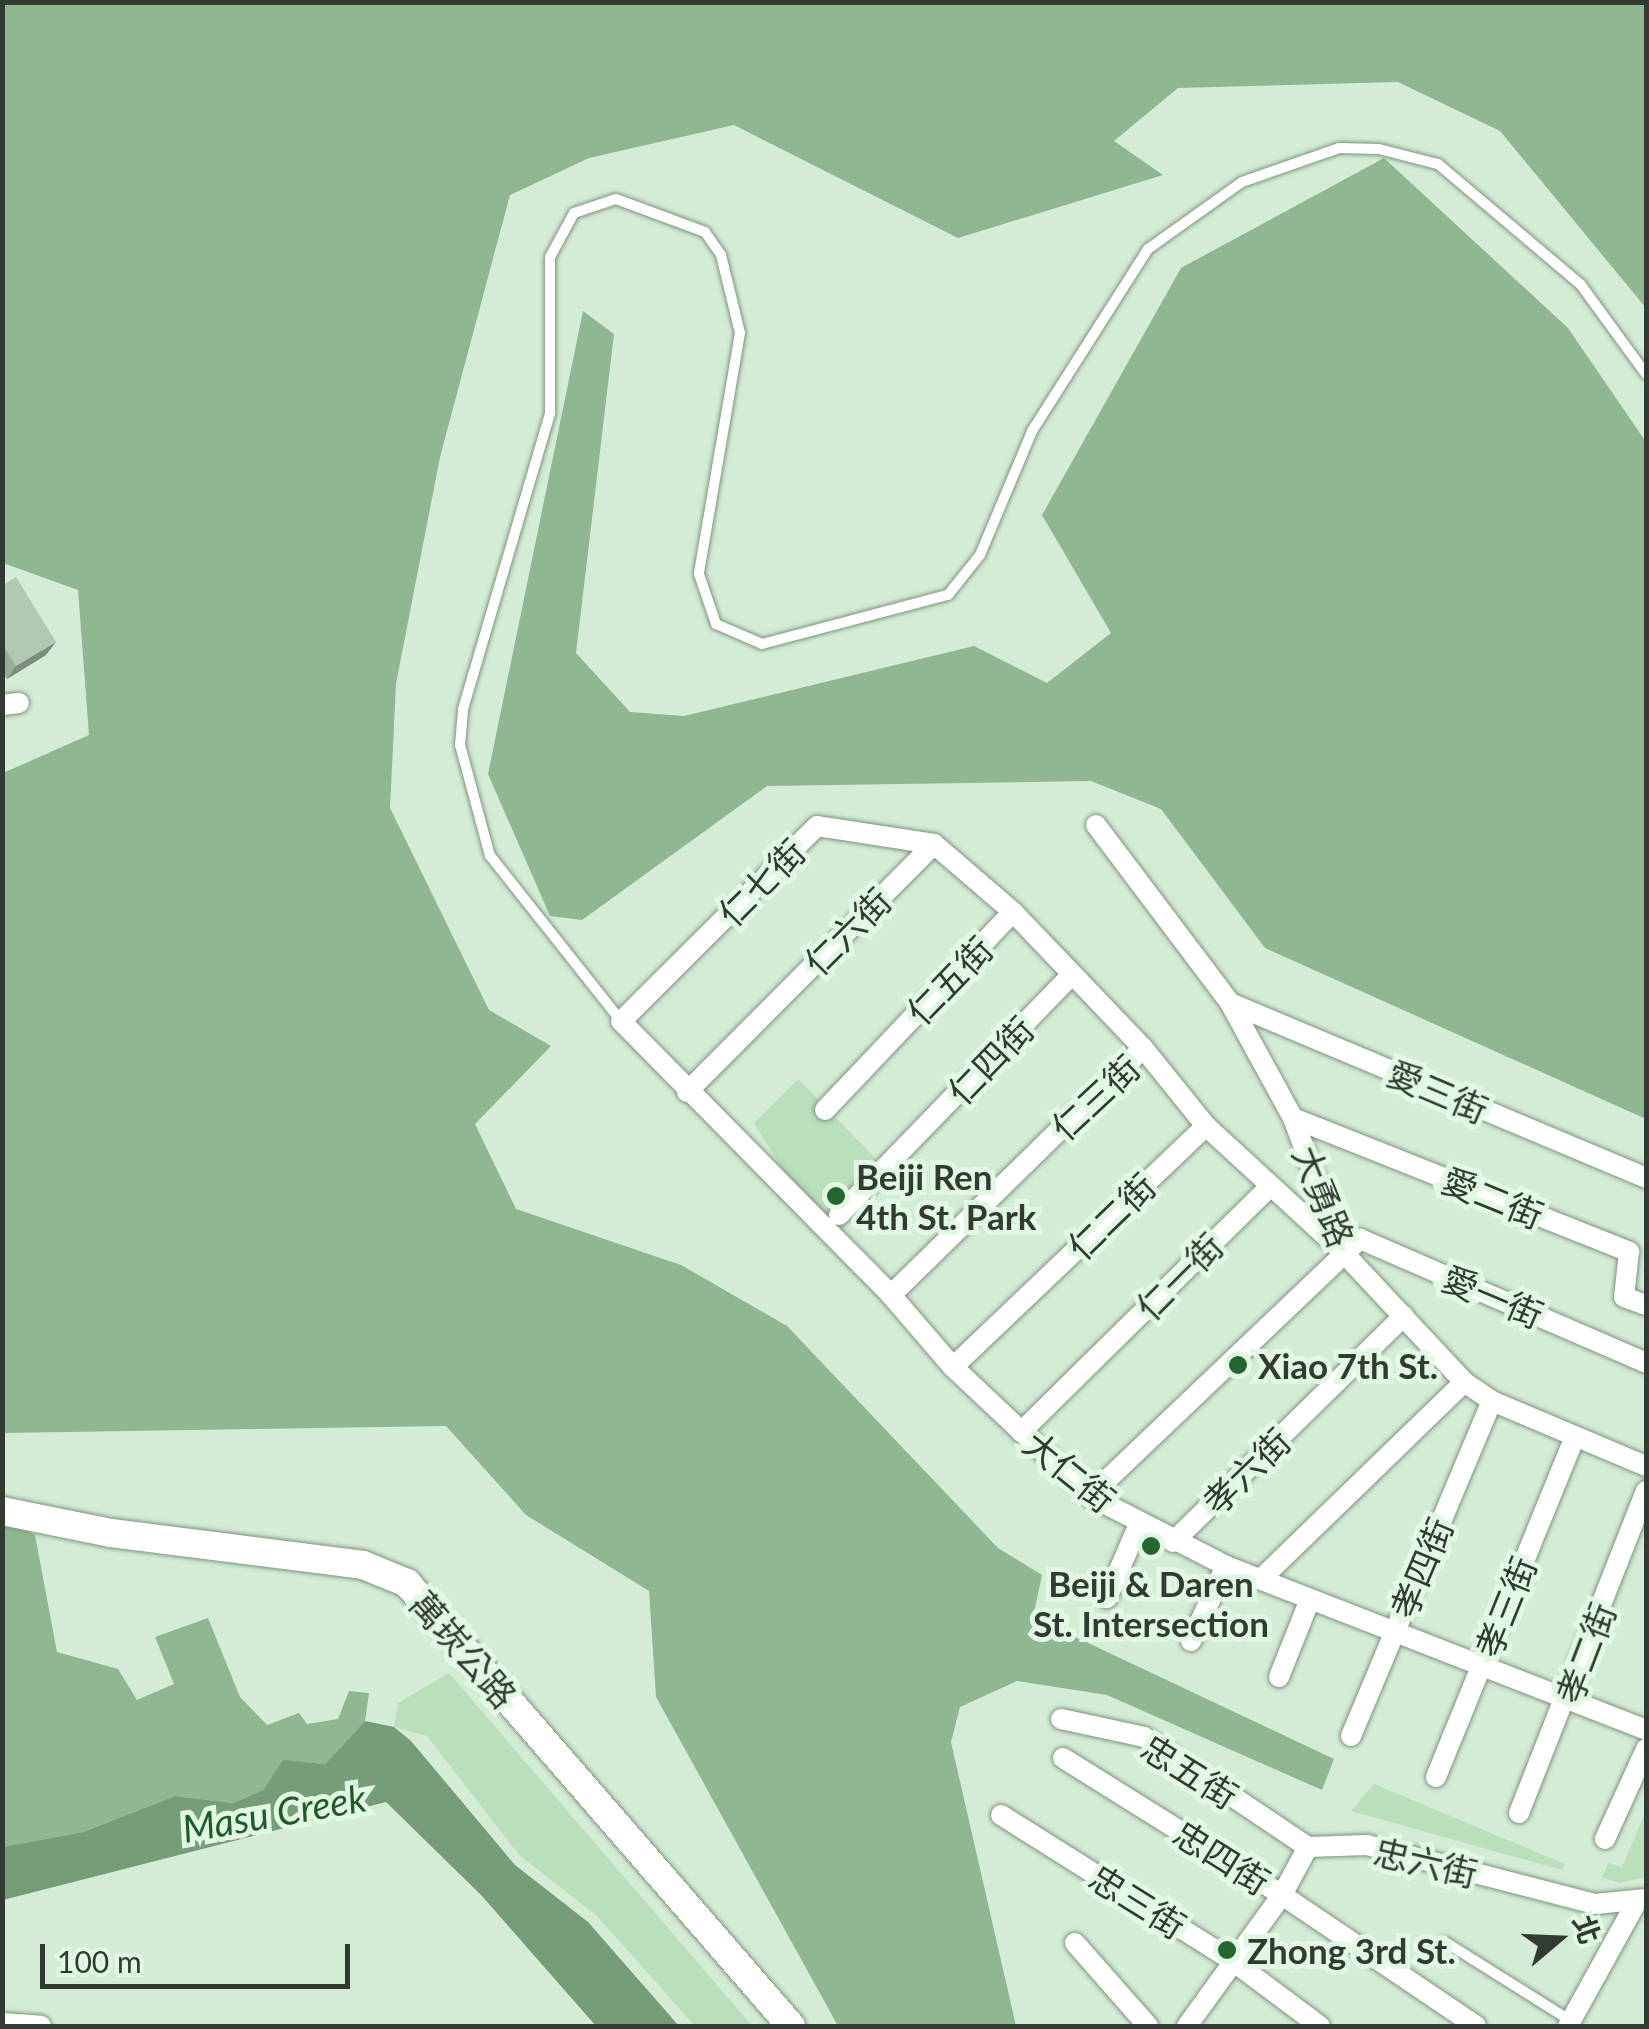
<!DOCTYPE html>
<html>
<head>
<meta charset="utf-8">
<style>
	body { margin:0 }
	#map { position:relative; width:1649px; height:2029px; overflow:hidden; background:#d4ecd5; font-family:Lato,"Noto Sans TC",sans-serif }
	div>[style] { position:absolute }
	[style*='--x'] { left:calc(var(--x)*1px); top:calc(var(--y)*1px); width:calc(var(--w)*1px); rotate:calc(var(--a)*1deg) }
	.green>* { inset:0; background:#b9dfbb }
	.forest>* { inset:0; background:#8fb792 }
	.water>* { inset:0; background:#759d78 }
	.roads { filter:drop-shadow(0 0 2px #7e947f) drop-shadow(0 0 2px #7e947f) }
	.lane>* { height:10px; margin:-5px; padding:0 5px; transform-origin:5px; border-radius:5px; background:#fff }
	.street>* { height:20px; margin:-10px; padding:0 10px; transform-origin:10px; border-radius:10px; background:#fff }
	.secondary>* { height:28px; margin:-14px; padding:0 14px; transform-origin:14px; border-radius:14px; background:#fff }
	.wall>* { inset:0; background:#98ac99 }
	.shaded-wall>* { inset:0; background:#7c8c7d }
	.building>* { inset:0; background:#b1c8b2 }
	.dots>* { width:28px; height:28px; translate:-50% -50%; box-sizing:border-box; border:5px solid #e1f9e2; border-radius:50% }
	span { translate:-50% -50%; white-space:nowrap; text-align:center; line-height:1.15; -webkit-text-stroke:10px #e1f9e2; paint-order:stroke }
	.street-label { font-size:35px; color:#323b32 }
	.poi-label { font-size:35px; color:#323b32; font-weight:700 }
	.left { translate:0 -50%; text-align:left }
	.water-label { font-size:38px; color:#205a2a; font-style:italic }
	.frame { position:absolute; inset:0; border:5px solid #323b32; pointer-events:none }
	.north { position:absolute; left:1509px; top:1889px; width:100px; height:100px; -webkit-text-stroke:8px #e1f9e2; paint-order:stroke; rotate:71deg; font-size:28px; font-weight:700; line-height:40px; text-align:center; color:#323b32 }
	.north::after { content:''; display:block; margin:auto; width:35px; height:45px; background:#323b32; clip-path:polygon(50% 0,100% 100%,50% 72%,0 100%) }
	.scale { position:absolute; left:40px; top:1944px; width:310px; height:45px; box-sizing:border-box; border:5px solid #323b32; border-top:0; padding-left:12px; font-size:30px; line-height:35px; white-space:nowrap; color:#323b32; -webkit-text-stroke:8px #e1f9e2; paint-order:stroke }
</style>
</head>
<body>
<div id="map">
	<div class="green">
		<div style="clip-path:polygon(798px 1079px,885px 1168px,831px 1247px,754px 1123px)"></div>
		<div style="clip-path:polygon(449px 1673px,752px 2026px,695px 2026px,596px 1915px,519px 1855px,427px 1736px,394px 1727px,398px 1703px)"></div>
		<div style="clip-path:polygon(1374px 1784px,1565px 1864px,1562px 1870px,1351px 1811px)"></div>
		<div style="clip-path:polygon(1646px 1811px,1646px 1877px,1619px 1883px,1602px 1877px,1608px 1863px,1622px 1867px)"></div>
	</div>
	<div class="forest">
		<div style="clip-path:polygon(3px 2px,1646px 3px,1646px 308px,1500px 131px,1398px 82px,1178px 88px,1114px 141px,1163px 175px,958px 238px,734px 125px,589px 158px,510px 195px,440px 457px,396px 684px,390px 808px,489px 1010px,551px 1046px,475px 1124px,516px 1209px,681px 1265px,787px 1326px,998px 1548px,1042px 1575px,1033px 1617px,1334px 1759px,1322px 1790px,1107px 1695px,1017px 1681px,960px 1707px,951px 1742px,1016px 2026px,838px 2026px,656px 1697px,649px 1591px,526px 1515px,446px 1426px,3px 1433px,3px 773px,89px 735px,78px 590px,3px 563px)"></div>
		<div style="clip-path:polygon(1384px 158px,1568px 328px,1646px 442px,1646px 1119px,1265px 948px,1161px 809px,1091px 781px,767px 786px,582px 920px,550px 916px,488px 774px,583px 311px,614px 334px,576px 653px,630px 712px,684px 716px,974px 646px,1047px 683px,1111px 633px,1042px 515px,1181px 268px)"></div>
		<div style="clip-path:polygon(3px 1520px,35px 1535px,57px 1652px,118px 1669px,137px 1700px,174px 1684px,155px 1637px,208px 1618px,240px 1697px,267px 1725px,299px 1713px,307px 1724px,338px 1719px,349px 1691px,369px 1693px,365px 1721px,325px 1764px,283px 1761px,263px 1790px,233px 1803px,175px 1796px,83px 1832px,3px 1847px)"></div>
	</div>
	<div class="water">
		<div style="clip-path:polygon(365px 1721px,394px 1727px,411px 1741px,515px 1865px,588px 1922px,679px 2026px,596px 2026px,482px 1896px,386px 1802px,3px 1900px,3px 1847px,83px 1832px,175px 1796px,233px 1803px,263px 1790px,283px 1760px,325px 1764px)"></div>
	</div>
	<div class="roads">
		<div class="lane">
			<div style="--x:621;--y:1021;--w:211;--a:-128.4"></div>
			<div style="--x:490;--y:856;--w:115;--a:-105.1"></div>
			<div style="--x:460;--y:745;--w:36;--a:-85"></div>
			<div style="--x:463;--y:709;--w:309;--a:-73.6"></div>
			<div style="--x:550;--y:413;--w:156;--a:-90"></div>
			<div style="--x:550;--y:257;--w:50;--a:-61.4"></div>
			<div style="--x:574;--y:213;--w:44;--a:-18.4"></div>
			<div style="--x:616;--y:199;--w:95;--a:20.3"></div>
			<div style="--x:705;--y:232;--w:28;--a:55"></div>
			<div style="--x:721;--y:255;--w:80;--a:76.3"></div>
			<div style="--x:740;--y:333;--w:244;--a:99.7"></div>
			<div style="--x:699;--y:574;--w:53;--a:71.2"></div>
			<div style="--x:716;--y:624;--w:50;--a:23.5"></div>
			<div style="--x:762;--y:644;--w:192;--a:-14.8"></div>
			<div style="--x:948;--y:595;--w:51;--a:-51.3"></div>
			<div style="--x:980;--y:555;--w:134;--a:-67.2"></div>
			<div style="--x:1032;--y:431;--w:216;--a:-57.5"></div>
			<div style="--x:1148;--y:249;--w:115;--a:-35.5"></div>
			<div style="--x:1242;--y:182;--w:103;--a:-19.3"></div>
			<div style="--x:1339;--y:148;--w:40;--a:1.4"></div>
			<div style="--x:1379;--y:149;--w:61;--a:14.3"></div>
			<div style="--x:1438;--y:164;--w:187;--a:40.2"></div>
			<div style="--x:1581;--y:285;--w:110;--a:53.9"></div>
			<div style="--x:1445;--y:1942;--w:149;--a:32.1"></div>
		</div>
		<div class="street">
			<div style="--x:2;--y:705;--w:17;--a:-7"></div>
			<div style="--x:1096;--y:825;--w:223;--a:53"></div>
			<div style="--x:1230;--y:1003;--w:131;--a:61.3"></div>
			<div style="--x:1293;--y:1118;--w:142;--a:69.8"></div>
			<div style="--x:1342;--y:1251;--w:179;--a:47"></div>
			<div style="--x:1464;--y:1382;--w:34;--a:34"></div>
			<div style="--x:1492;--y:1401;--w:167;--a:22.9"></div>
			<div style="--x:1230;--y:1003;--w:451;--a:22.8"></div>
			<div style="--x:687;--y:1092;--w:350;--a:-45.1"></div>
			<div style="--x:825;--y:1110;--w:273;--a:-46.5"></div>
			<div style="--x:1293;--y:1118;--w:362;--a:21.7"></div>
			<div style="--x:1629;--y:1252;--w:45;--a:96.3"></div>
			<div style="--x:1624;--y:1297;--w:23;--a:20"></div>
			<div style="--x:839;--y:1215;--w:332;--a:-45.9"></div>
			<div style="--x:1342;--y:1251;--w:185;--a:-137.4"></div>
			<div style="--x:1206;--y:1126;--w:100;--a:-128.9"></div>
			<div style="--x:1143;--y:1048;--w:188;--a:-133.7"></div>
			<div style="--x:1013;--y:912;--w:104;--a:-139.3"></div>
			<div style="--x:934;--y:844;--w:118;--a:-171.3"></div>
			<div style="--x:817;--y:826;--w:276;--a:135.1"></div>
			<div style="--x:621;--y:1021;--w:385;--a:45.4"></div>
			<div style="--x:891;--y:1295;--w:95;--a:49.3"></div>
			<div style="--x:953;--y:1367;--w:188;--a:43.3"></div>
			<div style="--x:1090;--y:1496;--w:153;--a:27.2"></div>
			<div style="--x:1226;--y:1566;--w:451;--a:21.3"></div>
			<div style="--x:891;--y:1295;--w:353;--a:-44.4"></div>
			<div style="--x:953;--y:1367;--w:349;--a:-43.6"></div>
			<div style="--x:1021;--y:1432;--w:347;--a:-44.6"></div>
			<div style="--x:1090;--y:1496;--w:373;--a:-43.6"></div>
			<div style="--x:1360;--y:1239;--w:312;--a:23.4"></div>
			<div style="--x:1173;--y:1542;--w:323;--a:-44.4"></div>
			<div style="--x:1261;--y:1579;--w:283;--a:-44.1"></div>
			<div style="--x:1107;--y:1598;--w:81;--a:-66.6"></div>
			<div style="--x:1191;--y:1641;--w:83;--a:-65"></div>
			<div style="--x:1279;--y:1677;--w:84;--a:-68.3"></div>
			<div style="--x:1061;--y:1719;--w:85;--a:12.2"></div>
			<div style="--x:1144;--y:1737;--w:197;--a:33.9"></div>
			<div style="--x:1351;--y:1736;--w:363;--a:-67.2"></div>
			<div style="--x:1063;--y:1758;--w:258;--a:32"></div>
			<div style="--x:1282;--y:1895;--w:234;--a:34"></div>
			<div style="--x:1436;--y:1777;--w:368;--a:-67.8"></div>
			<div style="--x:1519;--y:1813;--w:346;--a:-68.5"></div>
			<div style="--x:1001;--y:1815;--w:271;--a:32.2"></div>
			<div style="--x:1230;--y:1959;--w:112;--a:36.7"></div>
			<div style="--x:1605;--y:1839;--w:99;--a:-65.5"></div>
			<div style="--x:1075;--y:1943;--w:111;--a:48.7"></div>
			<div style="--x:2;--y:2023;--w:39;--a:4"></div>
			<div style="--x:1187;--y:2026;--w:162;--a:-54.1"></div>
			<div style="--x:1282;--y:1895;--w:55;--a:-61.6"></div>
			<div style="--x:1308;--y:1847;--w:59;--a:-1.9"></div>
			<div style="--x:1367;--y:1845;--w:236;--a:14.5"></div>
			<div style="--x:1595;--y:1904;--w:51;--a:-5.6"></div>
			<div style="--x:1568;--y:2026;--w:143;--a:-61.1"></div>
		</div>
		<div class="secondary">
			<div style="--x:2;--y:1511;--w:111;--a:11.4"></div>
			<div style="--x:111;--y:1533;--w:254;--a:7.2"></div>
			<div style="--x:363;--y:1565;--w:48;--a:22.2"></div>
			<div style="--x:407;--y:1583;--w:586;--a:49.08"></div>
		</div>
	</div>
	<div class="wall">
		<div style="clip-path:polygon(2px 586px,46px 655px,7px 679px,2px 672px)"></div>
	</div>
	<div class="shaded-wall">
		<div style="clip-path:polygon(56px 642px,46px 655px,7px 679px,16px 666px)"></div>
	</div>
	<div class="building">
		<div style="clip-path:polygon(16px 577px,56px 642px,16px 666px,2px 644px,2px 586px)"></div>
	</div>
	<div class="dots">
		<div style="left:836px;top:1196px;background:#256630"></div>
		<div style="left:1238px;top:1365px;background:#256630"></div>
		<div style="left:1151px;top:1546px;background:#256630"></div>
		<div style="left:1227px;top:1950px;background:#256630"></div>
	</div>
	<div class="street-label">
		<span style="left:761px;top:882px;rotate:-45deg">仁七街</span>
		<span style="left:847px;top:931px;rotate:-45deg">仁六街</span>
		<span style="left:949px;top:980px;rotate:-46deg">仁五街</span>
		<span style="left:990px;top:1060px;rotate:-46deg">仁四街</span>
		<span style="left:1438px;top:1091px;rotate:23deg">愛三街</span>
		<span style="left:1095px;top:1097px;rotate:-43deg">仁三街</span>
		<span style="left:1324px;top:1196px;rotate:68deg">大勇路</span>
		<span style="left:1493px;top:1197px;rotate:22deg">愛二街</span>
		<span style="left:1111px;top:1216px;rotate:-44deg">仁二街</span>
		<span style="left:1179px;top:1276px;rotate:-45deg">仁一街</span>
		<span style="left:1493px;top:1296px;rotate:23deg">愛一街</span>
		<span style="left:1070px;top:1471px;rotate:39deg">大仁街</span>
		<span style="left:1246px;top:1471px;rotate:-44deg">孝六街</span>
		<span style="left:1421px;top:1568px;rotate:-67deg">孝四街</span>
		<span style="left:1505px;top:1607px;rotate:-68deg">孝三街</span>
		<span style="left:464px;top:1649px;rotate:49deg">萬崁公路</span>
		<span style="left:1585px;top:1653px;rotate:-69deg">孝二街</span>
		<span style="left:1190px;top:1771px;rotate:32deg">忠五街</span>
		<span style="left:1222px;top:1857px;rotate:32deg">忠四街</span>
		<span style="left:1426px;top:1862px;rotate:13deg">忠六街</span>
		<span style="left:1138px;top:1901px;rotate:32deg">忠三街</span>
	</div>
	<div class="poi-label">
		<span class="left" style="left:856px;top:1196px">Beiji Ren<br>4th St. Park</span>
		<span class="left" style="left:1258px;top:1365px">Xiao 7th St.</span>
		<span style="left:1151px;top:1603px">Beiji &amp; Daren<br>St. Intersection</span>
		<span class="left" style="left:1247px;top:1950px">Zhong 3rd St.</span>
	</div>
	<div class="water-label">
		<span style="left:274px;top:1813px;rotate:-10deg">Masu Creek</span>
	</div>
	<div class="frame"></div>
	<div class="north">北</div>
	<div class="scale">100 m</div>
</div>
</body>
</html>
